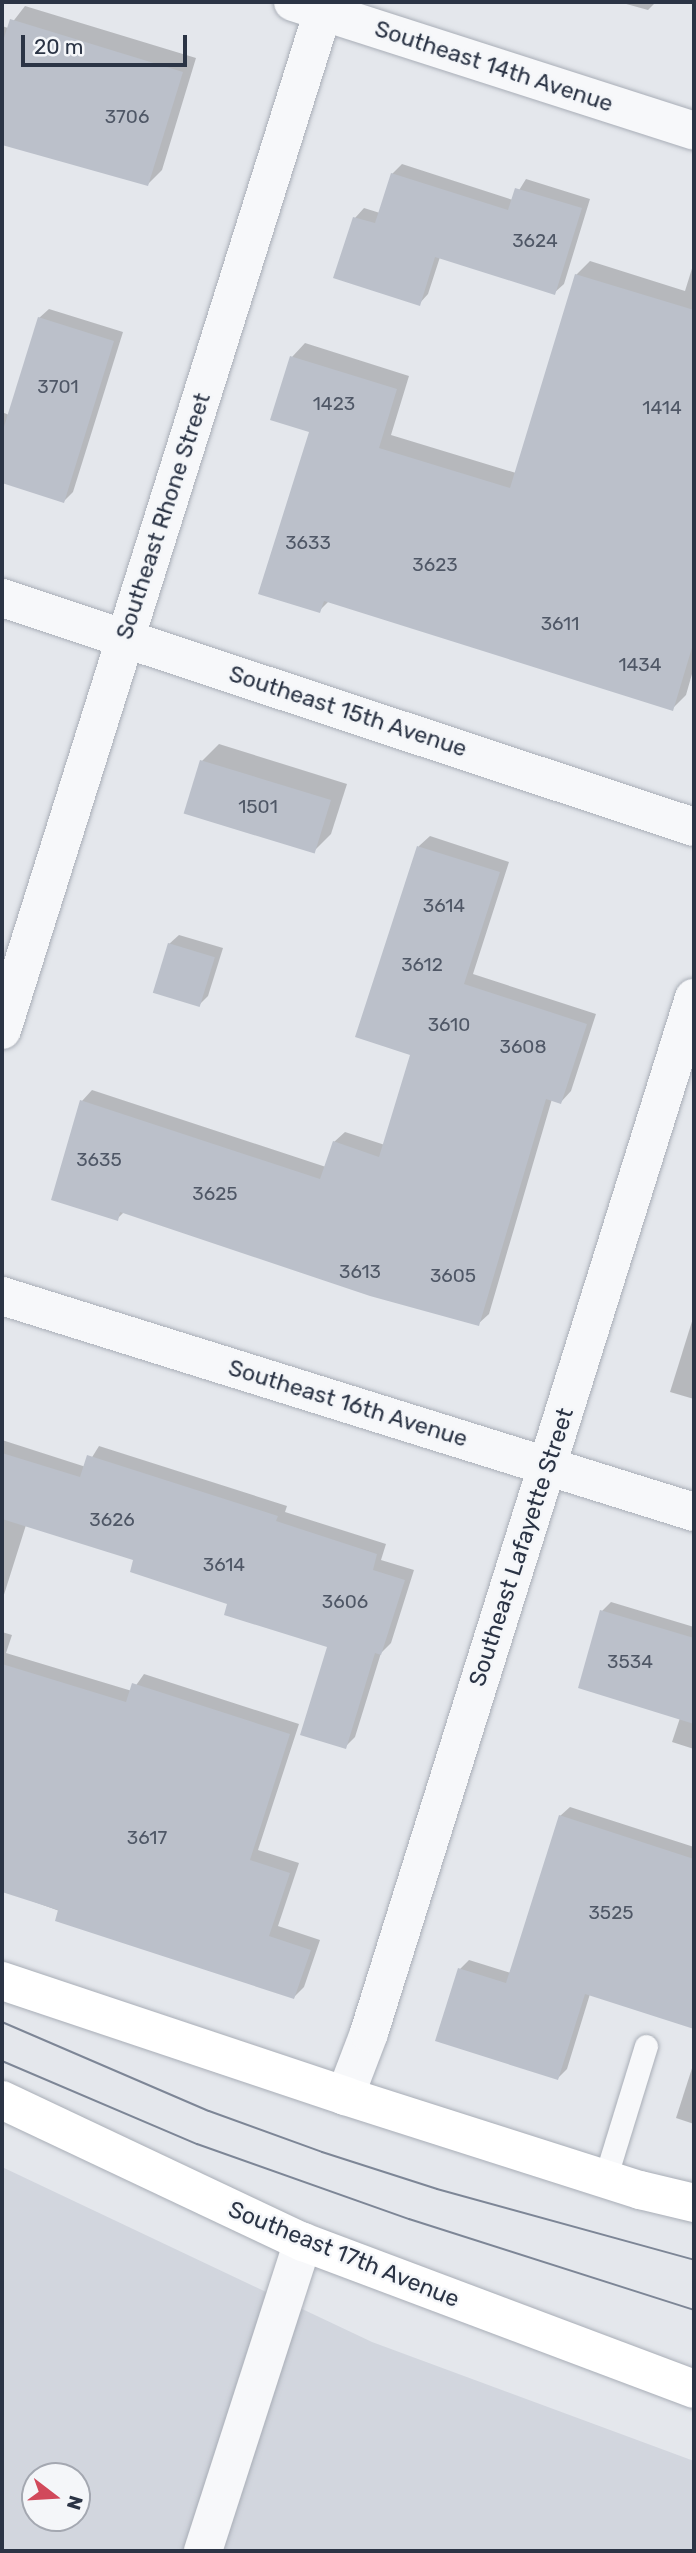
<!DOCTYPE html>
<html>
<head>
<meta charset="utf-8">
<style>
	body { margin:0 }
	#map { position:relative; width:696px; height:2553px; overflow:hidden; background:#e4e7ec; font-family:Rubik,sans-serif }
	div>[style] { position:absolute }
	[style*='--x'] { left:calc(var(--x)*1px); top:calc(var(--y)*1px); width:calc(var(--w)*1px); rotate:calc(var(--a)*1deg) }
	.built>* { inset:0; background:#d2d6de }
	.shadow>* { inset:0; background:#0003 }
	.building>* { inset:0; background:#bbc0ca; transform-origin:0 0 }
	.roads { filter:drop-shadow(0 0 2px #a9aeb7) drop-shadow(0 0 2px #a9aeb7) }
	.lane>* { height:23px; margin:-11.5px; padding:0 11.5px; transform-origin:11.5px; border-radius:11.5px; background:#f7f8fa }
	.street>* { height:38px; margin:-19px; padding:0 19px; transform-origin:19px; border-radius:19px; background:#f7f8fa }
	.secondary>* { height:38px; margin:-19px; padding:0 19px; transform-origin:19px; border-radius:19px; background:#fff }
	.tram>* { height:2px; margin:-1px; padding:0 1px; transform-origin:1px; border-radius:1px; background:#7d8696 }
	span { translate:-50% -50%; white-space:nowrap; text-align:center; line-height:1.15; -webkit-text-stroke:5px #f4f6f9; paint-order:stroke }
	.number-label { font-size:19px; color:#4f5766 }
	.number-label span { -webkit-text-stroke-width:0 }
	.street-label { font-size:23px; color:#2b3445 }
	.frame { position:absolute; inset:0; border:4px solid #2b3445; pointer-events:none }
	.north { position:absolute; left:21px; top:2462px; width:70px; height:70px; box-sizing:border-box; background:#f4f6f9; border:2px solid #a4a8b1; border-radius:50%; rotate:107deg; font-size:19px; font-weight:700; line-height:28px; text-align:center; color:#2b3445 }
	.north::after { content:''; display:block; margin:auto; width:24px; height:32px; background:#d1495b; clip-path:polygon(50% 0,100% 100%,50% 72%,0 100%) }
	.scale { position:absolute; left:21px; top:35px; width:166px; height:32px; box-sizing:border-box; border:4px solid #2b3445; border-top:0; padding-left:9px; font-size:21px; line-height:24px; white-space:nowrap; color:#2b3445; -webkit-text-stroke:5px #f4f6f9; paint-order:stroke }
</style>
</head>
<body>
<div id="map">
	<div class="built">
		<div style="clip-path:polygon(evenodd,2px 2167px,372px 2342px,694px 2461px,694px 2551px,2px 2551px,2px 2167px,35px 2476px,77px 2476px,77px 2518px,35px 2518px,35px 2476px)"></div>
	</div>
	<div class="shadow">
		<div style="clip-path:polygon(619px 2px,656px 2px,648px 10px)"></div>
		<div style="clip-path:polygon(25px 6px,196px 58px,162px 170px,148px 184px,2px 141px,2px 26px,8px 28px)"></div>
		<div style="clip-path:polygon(402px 164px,513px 200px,526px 179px,590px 199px,564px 284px,554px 293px,440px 257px,428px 294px,419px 304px,355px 218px,364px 208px,380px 213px,392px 174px)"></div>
		<div style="clip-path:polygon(590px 261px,685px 291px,694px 262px,694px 667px,686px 695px,672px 709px,329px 601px,319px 611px,311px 431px,272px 419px,292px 357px,305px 343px,409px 376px,391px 435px,516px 473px,576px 275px)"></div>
		<div style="clip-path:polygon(49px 309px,123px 332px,73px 492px,64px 501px,2px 481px,2px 412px,9px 415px,39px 318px)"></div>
		<div style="clip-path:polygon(219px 744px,347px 784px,331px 834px,314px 851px,202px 761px)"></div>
		<div style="clip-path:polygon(430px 836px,509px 862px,473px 974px,596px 1014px,571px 1091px,561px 1102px,552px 1099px,489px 1314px,478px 1324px,124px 1212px,117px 1219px,82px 1101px,92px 1090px,326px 1167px,334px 1142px,345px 1132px,385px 1145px,412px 1054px,357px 1036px,419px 846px)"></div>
		<div style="clip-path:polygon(179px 935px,223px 948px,208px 996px,199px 1005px,169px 944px)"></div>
		<div style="clip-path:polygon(694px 1315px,694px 1399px,670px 1392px)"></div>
		<div style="clip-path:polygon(2px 1440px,86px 1467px,99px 1446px,287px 1506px,285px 1512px,386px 1544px,381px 1560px,414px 1570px,391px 1643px,381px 1653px,355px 1737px,345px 1747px,329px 1646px,136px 1559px,26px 1525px,2px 1601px)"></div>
		<div style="clip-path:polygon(611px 1602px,694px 1627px,694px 1749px,672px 1742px,680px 1718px,602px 1611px)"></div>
		<div style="clip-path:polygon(2px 1632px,12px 1635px,6px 1653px,132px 1691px,144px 1674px,299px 1724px,258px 1850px,299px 1863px,278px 1926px,320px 1940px,304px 1987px,294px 1997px,2px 1890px,2px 1732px,9px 1709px,2px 1707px)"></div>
		<div style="clip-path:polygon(570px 1807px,694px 1847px,694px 2027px,590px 1994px,567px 2069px,558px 2078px,460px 1969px,469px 1960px,511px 1973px,560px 1816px)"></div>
		<div style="clip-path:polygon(694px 2062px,694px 2124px,676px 2118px)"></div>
	</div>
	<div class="building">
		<div style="clip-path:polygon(10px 19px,183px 72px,148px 186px,2px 145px,2px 44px)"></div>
		<div style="clip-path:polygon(391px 173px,508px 210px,515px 188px,582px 208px,555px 295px,435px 257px,420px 306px,333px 278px,353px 217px,375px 223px)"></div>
		<div style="clip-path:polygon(575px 274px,694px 310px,694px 641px,673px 711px,324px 601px,320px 613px,258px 594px,309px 432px,270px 420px,290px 356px,397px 389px,379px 448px,510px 488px)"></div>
		<div style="clip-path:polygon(38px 317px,114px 341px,64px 503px,2px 483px,2px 433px)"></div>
		<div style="left:200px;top:760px;width:137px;height:56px;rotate:17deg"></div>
		<div style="clip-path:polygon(417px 846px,500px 872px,464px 984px,587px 1024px,561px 1104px,546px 1099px,479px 1326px,370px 1296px,120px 1212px,118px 1221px,51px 1200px,80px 1100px,320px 1179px,333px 1141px,379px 1157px,410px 1055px,355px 1037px)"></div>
		<div style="left:168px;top:943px;width:49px;height:52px;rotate:17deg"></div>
		<div style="clip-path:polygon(2px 1453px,80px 1477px,87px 1455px,278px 1516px,276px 1521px,377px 1554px,373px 1570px,405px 1580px,381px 1655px,375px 1653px,346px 1749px,300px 1735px,327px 1647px,224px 1615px,227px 1604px,130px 1572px,133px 1560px,2px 1519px)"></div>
		<div style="clip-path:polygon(600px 1610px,694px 1638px,694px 1724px,578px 1688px)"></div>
		<div style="clip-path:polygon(2px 1664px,126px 1702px,132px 1683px,290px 1734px,250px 1860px,290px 1873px,269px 1936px,311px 1950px,294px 1999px,55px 1921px,58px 1910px,2px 1892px)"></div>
		<div style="clip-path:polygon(559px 1815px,694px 1859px,694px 2029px,585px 1994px,558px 2080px,435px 2041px,458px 1968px,506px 1983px)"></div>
	</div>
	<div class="roads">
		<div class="lane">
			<div style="--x:605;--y:2179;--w:139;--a:-72.9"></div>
		</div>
		<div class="street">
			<div style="--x:293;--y:2;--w:421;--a:17.8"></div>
			<div style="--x:2;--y:598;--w:729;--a:18.31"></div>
			<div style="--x:2;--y:1030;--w:1078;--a:-72.51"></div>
			<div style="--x:2;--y:1296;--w:725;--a:17.34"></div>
			<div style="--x:345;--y:2096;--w:67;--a:-69.1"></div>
			<div style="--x:369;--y:2033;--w:1085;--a:-72.57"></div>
			<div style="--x:203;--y:2551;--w:325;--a:-72.1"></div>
		</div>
		<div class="secondary">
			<div style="--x:2;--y:1981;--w:362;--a:18.5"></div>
			<div style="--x:345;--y:2096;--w:310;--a:17.7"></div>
			<div style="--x:640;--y:2190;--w:56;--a:13.5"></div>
			<div style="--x:2;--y:2100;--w:333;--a:25.3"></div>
			<div style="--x:303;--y:2242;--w:418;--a:20.6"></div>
		</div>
	</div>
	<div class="tram">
		<div style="--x:2;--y:2022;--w:225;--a:23.3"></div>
		<div style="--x:209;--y:2111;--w:120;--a:19.9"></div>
		<div style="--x:322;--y:2152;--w:121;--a:17.8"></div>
		<div style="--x:437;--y:2189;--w:267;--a:15.4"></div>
		<div style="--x:2;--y:2061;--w:212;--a:23.1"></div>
		<div style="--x:197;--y:2144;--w:225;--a:19.5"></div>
		<div style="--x:409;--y:2219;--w:299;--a:17.7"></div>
	</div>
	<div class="number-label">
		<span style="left:127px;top:117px">3706</span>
		<span style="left:535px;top:241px">3624</span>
		<span style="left:58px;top:387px">3701</span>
		<span style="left:334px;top:404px">1423</span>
		<span style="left:662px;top:408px">1414</span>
		<span style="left:308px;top:543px">3633</span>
		<span style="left:435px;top:565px">3623</span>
		<span style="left:560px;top:624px">3611</span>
		<span style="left:640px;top:665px">1434</span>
		<span style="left:258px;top:807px">1501</span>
		<span style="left:444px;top:906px">3614</span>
		<span style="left:422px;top:965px">3612</span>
		<span style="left:449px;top:1025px">3610</span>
		<span style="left:523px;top:1047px">3608</span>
		<span style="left:99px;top:1160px">3635</span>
		<span style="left:215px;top:1194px">3625</span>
		<span style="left:360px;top:1272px">3613</span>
		<span style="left:453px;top:1276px">3605</span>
		<span style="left:112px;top:1520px">3626</span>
		<span style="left:224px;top:1565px">3614</span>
		<span style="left:345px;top:1602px">3606</span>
		<span style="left:630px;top:1662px">3534</span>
		<span style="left:147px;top:1838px">3617</span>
		<span style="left:611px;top:1913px">3525</span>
	</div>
	<div class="street-label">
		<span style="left:494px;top:66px;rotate:18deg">Southeast 14th Avenue</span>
		<span style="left:163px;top:516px;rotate:-72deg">Southeast Rhone Street</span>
		<span style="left:348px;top:711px;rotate:18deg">Southeast 15th Avenue</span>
		<span style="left:348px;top:1403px;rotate:17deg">Southeast 16th Avenue</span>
		<span style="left:521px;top:1547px;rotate:-72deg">Southeast Lafayette Street</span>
		<span style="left:344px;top:2254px;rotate:22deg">Southeast 17th Avenue</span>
	</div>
	<div class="frame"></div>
	<div class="north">N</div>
	<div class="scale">20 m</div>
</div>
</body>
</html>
